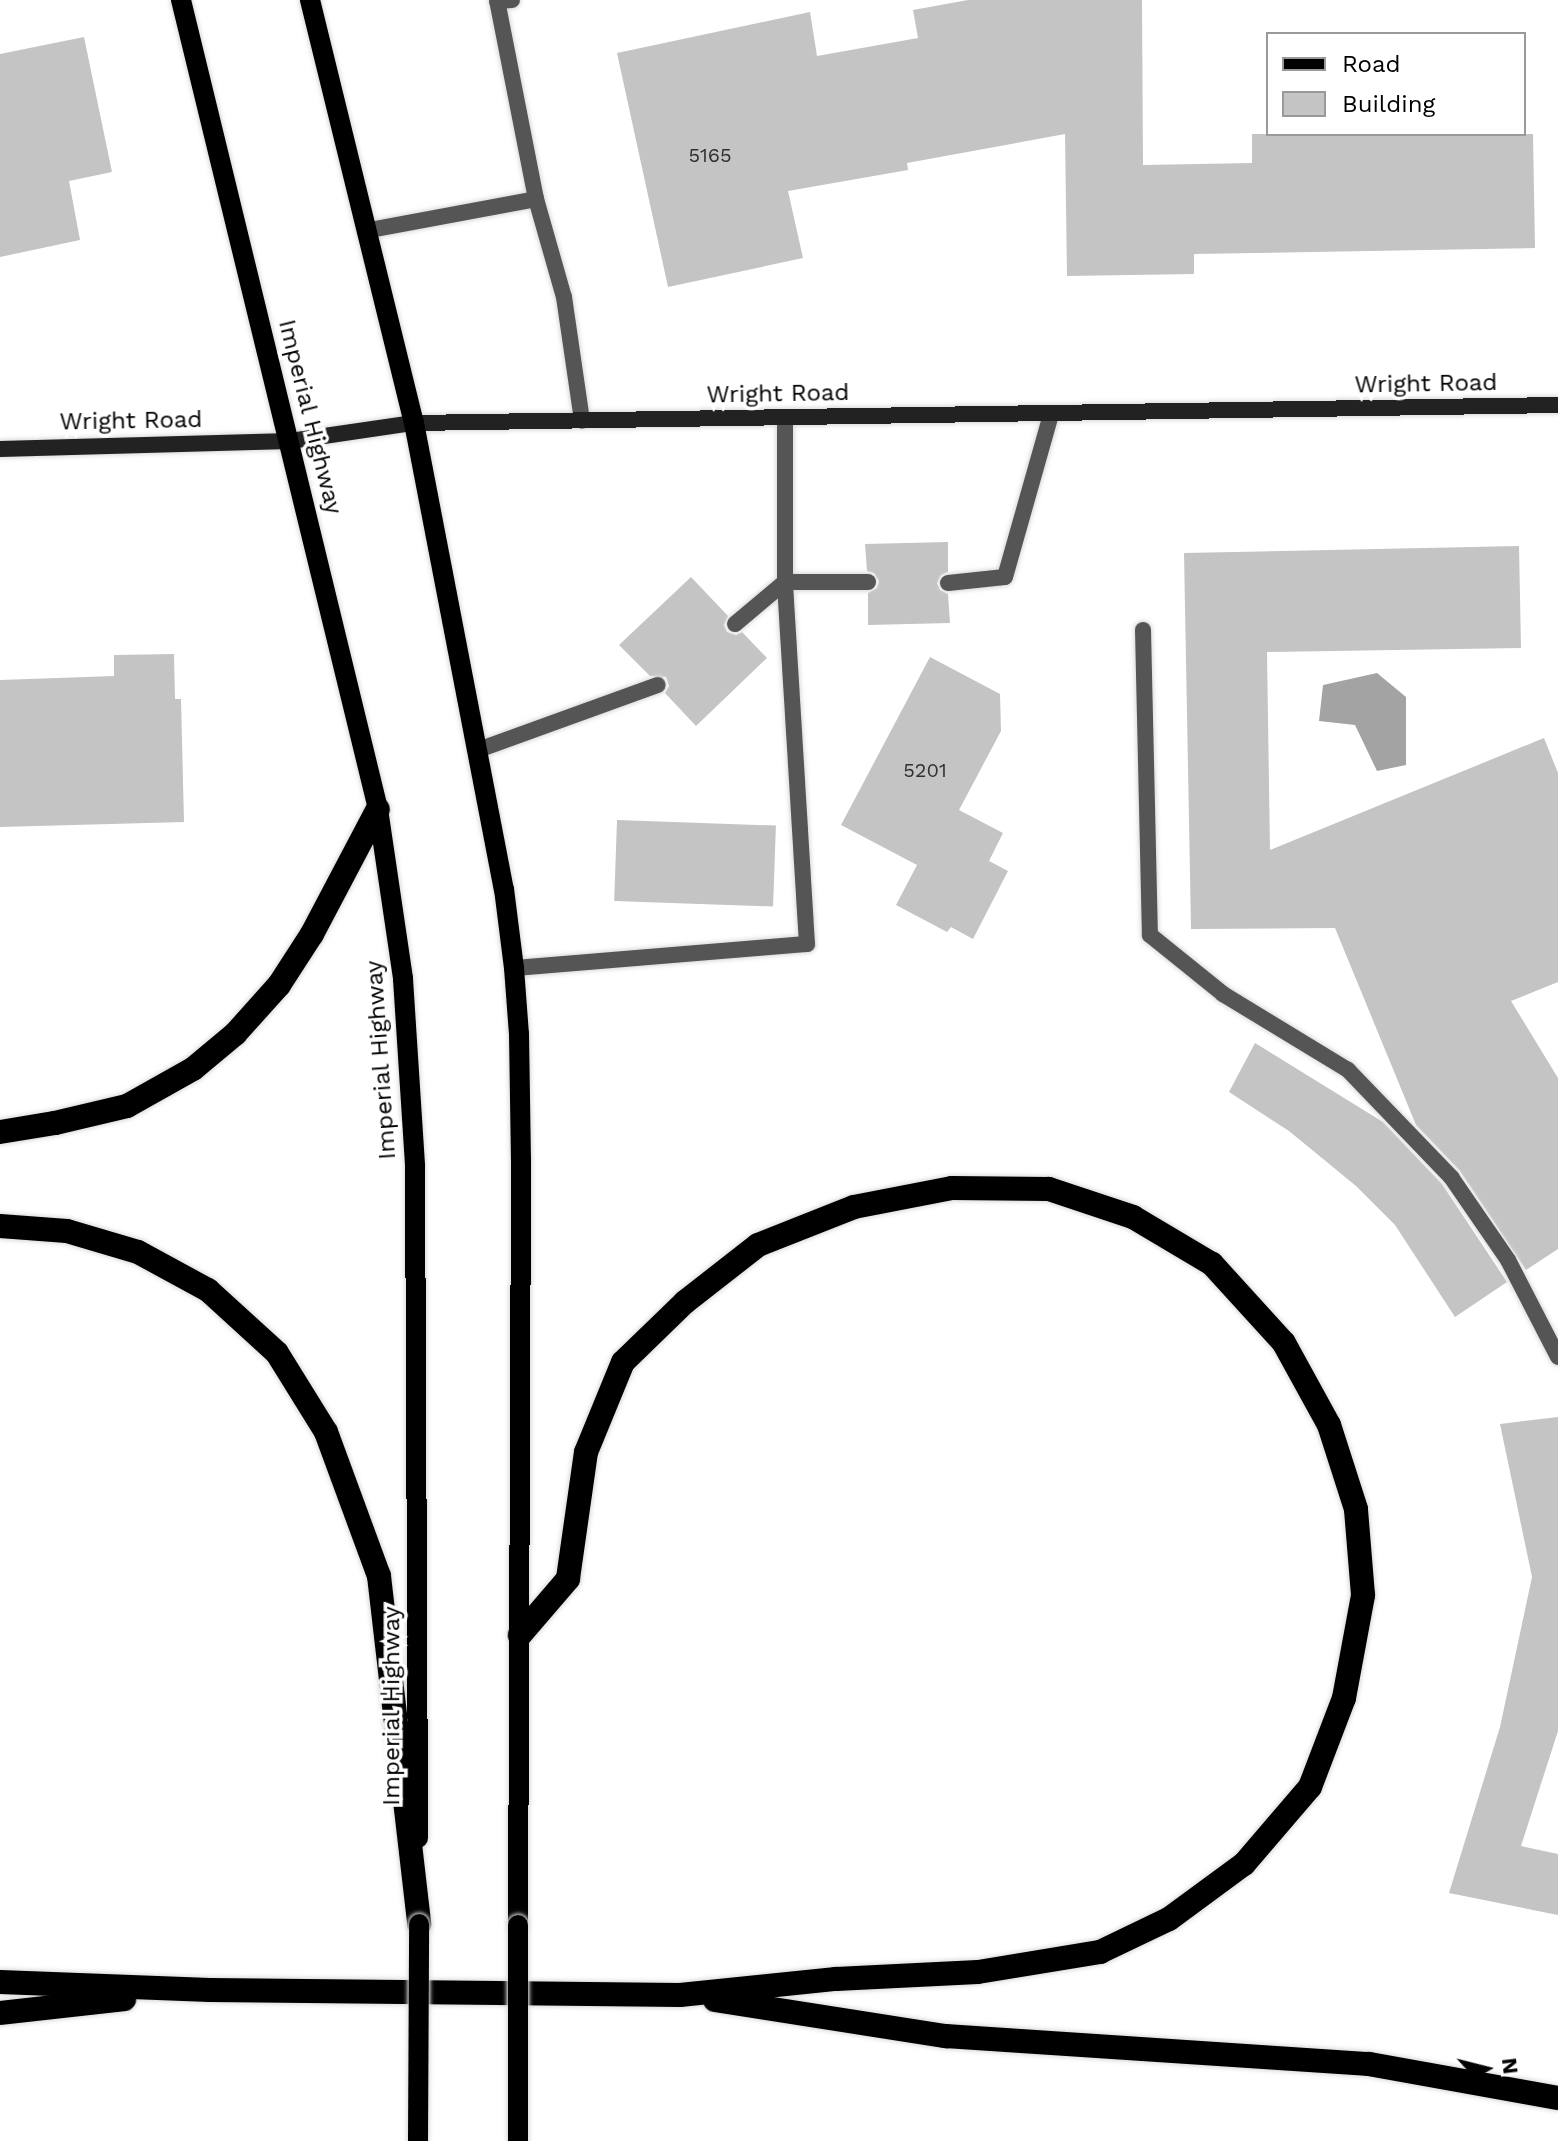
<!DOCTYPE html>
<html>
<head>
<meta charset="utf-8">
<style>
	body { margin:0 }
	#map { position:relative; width:1558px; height:2141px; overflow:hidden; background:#fff; font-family:"Work Sans",sans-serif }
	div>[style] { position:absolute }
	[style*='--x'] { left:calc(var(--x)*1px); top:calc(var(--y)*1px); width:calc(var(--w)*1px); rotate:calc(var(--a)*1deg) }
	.water>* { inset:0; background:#a3a3a3 }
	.building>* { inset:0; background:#c4c4c4; transform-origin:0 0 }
	.roads { filter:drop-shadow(0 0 2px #dbdbdb) drop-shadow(0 0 2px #dbdbdb) }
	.lane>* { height:16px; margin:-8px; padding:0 8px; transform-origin:8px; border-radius:8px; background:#555 }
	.secondary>* { height:16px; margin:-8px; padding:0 8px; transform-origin:8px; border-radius:8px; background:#222 }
	.primary>* { height:20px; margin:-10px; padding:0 10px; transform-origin:10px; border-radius:10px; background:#000 }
	.highway>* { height:24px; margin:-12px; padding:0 12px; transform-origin:12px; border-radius:12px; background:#000 }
	.bridges { filter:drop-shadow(0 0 2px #dbdbdb) drop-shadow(0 0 2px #dbdbdb) }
	.primary-bridge>* { height:20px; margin:-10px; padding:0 10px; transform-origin:10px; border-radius:10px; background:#000 }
	span { translate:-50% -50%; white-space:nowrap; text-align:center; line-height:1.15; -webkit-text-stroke:7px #fff; paint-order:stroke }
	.number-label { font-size:20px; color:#313131 }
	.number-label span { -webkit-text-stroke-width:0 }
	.street-label { font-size:24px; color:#000 }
	.legend { position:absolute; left:1266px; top:32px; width:260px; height:104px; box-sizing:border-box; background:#fff; border:2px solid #999; margin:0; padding:10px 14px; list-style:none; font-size:24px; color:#000 }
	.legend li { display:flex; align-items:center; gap:16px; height:40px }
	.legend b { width:40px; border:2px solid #999 }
	.north { position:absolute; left:1446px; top:2029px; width:80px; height:80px; -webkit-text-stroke:6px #fff; paint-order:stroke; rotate:83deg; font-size:22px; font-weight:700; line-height:32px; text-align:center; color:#000 }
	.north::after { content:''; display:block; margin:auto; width:28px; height:36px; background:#000; clip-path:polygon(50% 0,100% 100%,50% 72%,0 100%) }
</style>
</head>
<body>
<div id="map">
	<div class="water">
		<div style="clip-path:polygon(1377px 673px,1406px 697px,1406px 765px,1377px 771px,1355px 725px,1319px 721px,1323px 685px)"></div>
	</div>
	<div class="building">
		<div style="clip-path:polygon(968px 0,1142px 0,1143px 165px,1252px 163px,1252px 134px,1533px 134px,1535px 248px,1194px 254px,1194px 274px,1067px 276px,1065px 134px,907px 163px,908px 170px,788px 191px,803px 258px,668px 287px,617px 53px,810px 12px,817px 56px,918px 38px,913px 10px)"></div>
		<div style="clip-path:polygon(84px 37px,112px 172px,69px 181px,80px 240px,0 257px,0 54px)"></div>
		<div style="clip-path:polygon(948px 542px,948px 572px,941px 575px,937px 583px,940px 590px,948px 594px,950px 623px,868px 625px,868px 593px,877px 588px,879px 581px,874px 573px,867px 571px,865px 544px)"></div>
		<div style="clip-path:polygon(1519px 546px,1521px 648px,1267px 652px,1270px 850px,1544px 738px,1558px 773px,1558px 982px,1511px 1001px,1558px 1078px,1558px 1249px,1526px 1270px,1460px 1171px,1416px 1125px,1335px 928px,1191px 929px,1184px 553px)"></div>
		<div style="clip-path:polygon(691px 577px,728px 616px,724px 625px,727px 632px,736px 635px,742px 632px,767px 658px,696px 726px,665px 693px,669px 686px,666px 677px,650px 676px,619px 645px)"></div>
		<div style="clip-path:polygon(174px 654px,175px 699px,181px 699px,184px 822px,0 827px,0 680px,114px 676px,114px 655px)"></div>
		<div style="clip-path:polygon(930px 657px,1000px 694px,1001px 731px,959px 810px,1003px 833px,989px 861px,1008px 871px,973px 939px,951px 927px,947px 932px,896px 905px,917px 865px,841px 825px)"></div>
		<div style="left:617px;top:820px;width:159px;height:81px;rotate:2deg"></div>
		<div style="clip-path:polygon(1255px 1043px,1383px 1122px,1442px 1184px,1507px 1282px,1455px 1317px,1395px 1225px,1356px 1186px,1289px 1131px,1229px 1092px)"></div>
		<div style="clip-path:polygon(1558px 1417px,1558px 1731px,1521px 1846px,1558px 1854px,1558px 1915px,1449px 1893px,1500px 1727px,1532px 1577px,1500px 1424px)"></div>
	</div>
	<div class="roads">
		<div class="lane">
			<div style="--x:536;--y:199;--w:102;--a:74.1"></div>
			<div style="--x:564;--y:297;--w:125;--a:81.7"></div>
			<div style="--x:365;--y:231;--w:174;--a:-10.6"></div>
			<div style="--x:536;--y:199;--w:202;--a:-101.1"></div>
			<div style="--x:497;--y:1;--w:15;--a:-4"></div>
			<div style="--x:948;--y:583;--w:57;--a:-6"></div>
			<div style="--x:1005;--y:577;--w:169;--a:-74.2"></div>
			<div style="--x:735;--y:624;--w:65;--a:-40"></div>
			<div style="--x:785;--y:582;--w:164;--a:-90"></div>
			<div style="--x:1143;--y:630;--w:305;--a:88.7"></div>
			<div style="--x:1150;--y:935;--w:94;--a:38.9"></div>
			<div style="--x:1223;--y:994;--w:146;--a:31.3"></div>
			<div style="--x:1348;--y:1070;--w:149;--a:46.1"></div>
			<div style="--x:1451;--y:1177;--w:101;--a:55.5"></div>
			<div style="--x:1508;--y:1260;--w:109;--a:62.7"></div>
			<div style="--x:478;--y:750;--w:191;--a:-19.9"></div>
			<div style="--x:514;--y:968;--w:294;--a:-4.7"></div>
			<div style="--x:807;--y:944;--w:363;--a:-93.5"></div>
			<div style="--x:785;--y:582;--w:83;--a:0"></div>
		</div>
		<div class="secondary">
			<div style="--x:0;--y:449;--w:290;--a:-1.6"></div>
			<div style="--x:290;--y:441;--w:125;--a:-8.3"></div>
			<div style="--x:414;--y:423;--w:1144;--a:-0.9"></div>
		</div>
		<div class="primary">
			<div style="--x:181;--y:0;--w:833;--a:76.31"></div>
			<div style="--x:378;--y:809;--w:172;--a:81.6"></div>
			<div style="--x:403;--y:979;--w:187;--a:86.3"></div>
			<div style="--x:415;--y:1166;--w:672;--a:89.74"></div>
			<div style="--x:310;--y:0;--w:436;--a:76.2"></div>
			<div style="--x:414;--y:423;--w:475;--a:79.1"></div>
			<div style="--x:504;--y:889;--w:80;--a:82.8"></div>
			<div style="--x:514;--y:968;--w:66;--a:85.7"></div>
			<div style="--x:519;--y:1034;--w:126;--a:89.1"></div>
			<div style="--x:521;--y:1160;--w:765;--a:90.22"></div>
		</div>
		<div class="highway">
			<div style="--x:0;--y:1132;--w:56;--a:-9.3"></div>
			<div style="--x:55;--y:1123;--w:74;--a:-13.3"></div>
			<div style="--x:127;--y:1106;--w:76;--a:-29.3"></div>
			<div style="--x:193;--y:1069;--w:55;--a:-39.8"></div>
			<div style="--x:235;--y:1034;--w:66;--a:-48.1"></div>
			<div style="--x:279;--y:985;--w:61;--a:-57.1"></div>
			<div style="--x:312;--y:934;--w:141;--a:-62.2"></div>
			<div style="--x:0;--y:1226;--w:67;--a:4.3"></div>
			<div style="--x:67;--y:1231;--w:74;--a:16.5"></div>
			<div style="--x:138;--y:1252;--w:80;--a:28.5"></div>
			<div style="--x:208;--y:1290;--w:93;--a:42.4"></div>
			<div style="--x:277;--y:1353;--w:93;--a:58.2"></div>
			<div style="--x:326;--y:1432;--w:153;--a:69.8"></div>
			<div style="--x:379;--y:1576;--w:350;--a:83.4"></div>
			<div style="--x:0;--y:1982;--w:210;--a:2.2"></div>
			<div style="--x:210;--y:1990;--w:470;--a:0.6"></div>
			<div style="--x:680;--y:1995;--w:157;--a:-5.9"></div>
			<div style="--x:836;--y:1979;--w:142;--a:-2.8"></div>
			<div style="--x:978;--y:1972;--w:124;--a:-9.3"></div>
			<div style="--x:1100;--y:1952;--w:76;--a:-25.6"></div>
			<div style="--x:1169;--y:1919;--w:93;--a:-36.3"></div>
			<div style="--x:1244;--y:1864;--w:101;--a:-49.4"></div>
			<div style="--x:1310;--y:1787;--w:95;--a:-69.1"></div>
			<div style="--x:1344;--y:1698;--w:105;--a:-79.5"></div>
			<div style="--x:1363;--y:1595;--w:86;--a:-94.7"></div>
			<div style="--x:1356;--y:1509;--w:88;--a:-107.8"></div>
			<div style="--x:1329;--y:1425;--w:94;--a:-118.8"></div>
			<div style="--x:1284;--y:1343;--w:107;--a:-132.3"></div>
			<div style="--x:1212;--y:1264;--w:92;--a:-149.3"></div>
			<div style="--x:1133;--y:1217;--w:89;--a:-161.6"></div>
			<div style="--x:1049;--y:1189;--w:97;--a:-179.4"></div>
			<div style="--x:952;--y:1188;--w:100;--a:169"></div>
			<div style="--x:854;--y:1207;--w:103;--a:158.4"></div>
			<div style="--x:758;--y:1245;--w:93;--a:142"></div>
			<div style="--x:685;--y:1302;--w:86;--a:135.9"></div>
			<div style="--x:623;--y:1362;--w:97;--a:112.3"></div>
			<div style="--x:586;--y:1452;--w:128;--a:98.1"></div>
			<div style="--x:568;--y:1579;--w:74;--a:130.6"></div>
			<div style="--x:715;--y:2000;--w:234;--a:8.9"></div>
			<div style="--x:946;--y:2036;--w:424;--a:3.8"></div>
			<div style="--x:1369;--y:2064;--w:192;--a:10.2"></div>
			<div style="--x:0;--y:2013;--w:125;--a:-6.4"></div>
		</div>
	</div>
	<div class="bridges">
		<div class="primary-bridge">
			<div style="--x:418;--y:2141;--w:217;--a:-89.7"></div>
			<div style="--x:518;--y:2141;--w:216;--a:-90"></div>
		</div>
	</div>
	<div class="number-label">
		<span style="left:710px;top:155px">5165</span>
		<span style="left:925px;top:770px">5201</span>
	</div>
	<div class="street-label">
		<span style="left:1426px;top:384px;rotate:-1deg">Wright Road</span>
		<span style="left:778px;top:394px;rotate:-1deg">Wright Road</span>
		<span style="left:310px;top:417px;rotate:76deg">Imperial Highway</span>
		<span style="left:131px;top:421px;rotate:-1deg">Wright Road</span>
		<span style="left:381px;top:1060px;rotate:-94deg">Imperial Highway</span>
		<span style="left:392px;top:1706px;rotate:-90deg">Imperial Highway</span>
	</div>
	<ul class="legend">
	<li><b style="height:10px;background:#000"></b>Road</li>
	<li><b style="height:22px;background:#c4c4c4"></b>Building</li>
	</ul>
	<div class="north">N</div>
</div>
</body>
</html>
